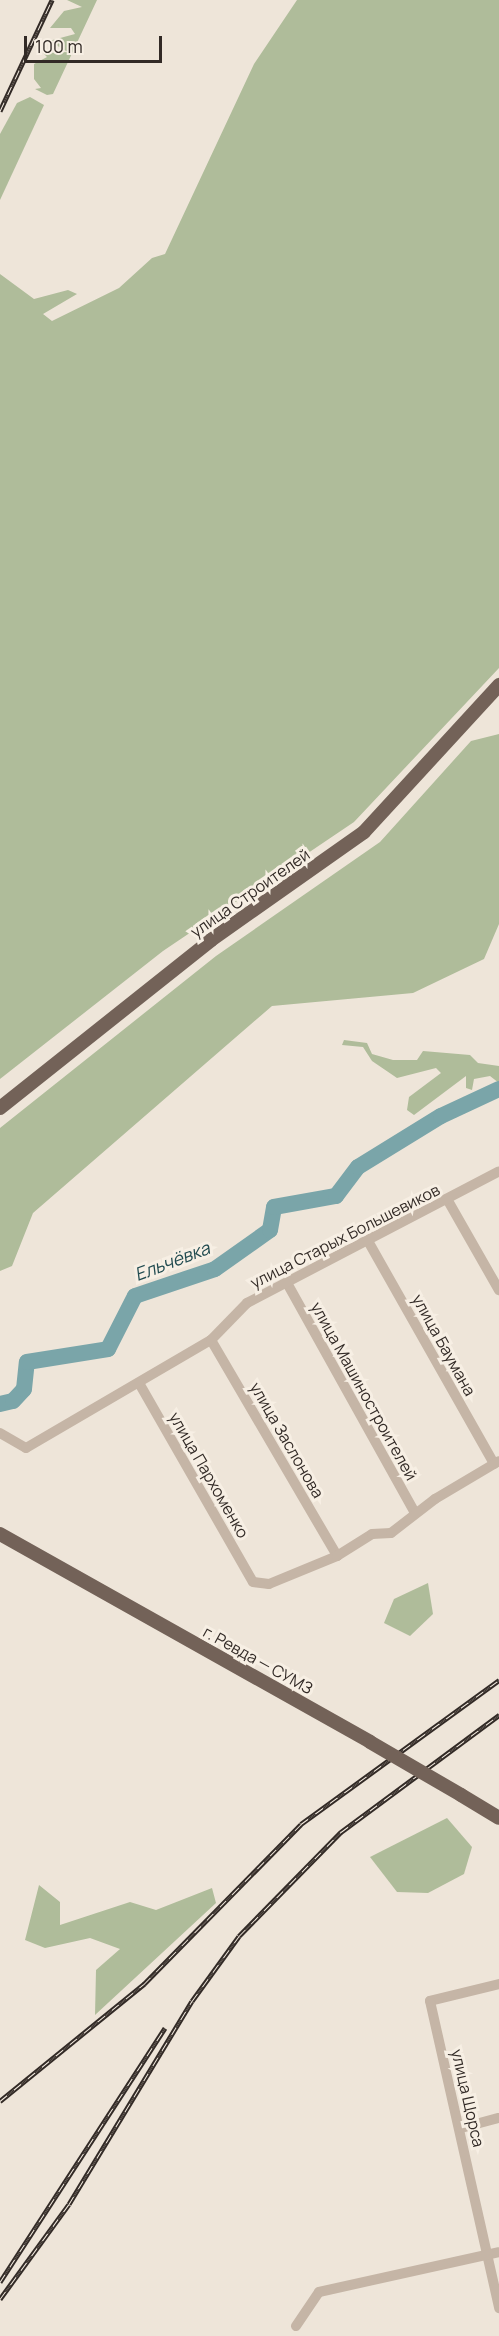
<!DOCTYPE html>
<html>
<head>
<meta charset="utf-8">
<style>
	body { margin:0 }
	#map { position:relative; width:499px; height:2336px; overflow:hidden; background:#eee5d9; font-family:Manrope,sans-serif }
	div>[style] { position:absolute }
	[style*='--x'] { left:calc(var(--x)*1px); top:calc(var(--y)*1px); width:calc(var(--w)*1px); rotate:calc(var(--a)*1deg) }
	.green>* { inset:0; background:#afbc9a }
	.river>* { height:16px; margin:-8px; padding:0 8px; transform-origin:8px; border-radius:8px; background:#7aa5a9 }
	.minor>* { height:10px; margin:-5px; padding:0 5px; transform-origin:5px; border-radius:5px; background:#c5b5a6 }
	.major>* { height:14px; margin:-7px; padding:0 7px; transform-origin:7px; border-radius:7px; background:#736258 }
	.rail>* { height:5px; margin-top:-2.5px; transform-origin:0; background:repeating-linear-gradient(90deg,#f7efe4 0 9px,#322a26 0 18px); box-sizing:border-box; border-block:2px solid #322a26 }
	.major-bridge>* { height:14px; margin:-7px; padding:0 7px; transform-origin:7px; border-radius:7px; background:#736258 }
	span { translate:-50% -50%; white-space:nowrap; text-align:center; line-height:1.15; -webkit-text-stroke:6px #f7efe4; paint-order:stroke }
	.street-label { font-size:16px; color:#322a26 }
	.water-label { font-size:18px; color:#204a4f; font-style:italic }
	.scale { position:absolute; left:24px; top:36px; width:138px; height:27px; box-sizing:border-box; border:3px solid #322a26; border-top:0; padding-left:8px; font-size:18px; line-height:21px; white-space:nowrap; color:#322a26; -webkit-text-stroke:4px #f7efe4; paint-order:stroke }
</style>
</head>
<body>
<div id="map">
	<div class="green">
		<div style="clip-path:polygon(67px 0,97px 0,53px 94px,47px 95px,35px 89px,41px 88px,34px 79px,34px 64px,47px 57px,43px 53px,68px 52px,49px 41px,75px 34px,71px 28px,50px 28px,64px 11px,82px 7px)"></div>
		<div style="clip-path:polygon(297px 0,499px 0,499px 668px,354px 822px,163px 951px,0 1079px,0 274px,34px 299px,68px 290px,77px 294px,43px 314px,52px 321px,119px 288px,152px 258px,165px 254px,254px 64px)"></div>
		<div style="clip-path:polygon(30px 97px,44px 105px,0 200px,0 134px,17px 103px)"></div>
		<div style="clip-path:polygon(499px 734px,499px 924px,484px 959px,413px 993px,272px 1006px,33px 1213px,12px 1266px,0 1271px,0 1128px,216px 956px,380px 842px,471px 741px)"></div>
		<div style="clip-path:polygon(344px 1040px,367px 1043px,372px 1054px,393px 1060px,417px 1060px,423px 1051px,470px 1055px,478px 1063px,499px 1066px,499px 1083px,490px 1076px,474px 1079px,472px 1090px,466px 1088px,466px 1076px,414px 1115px,407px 1110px,409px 1097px,441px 1073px,436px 1068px,397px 1078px,372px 1061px,363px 1047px,342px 1045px)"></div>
		<div style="clip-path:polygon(428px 1583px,433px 1614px,410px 1636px,384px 1623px,394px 1599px)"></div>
		<div style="clip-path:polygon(447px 1818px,472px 1847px,464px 1874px,428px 1893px,397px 1892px,370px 1857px)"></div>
		<div style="clip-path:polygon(39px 1885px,60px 1902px,60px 1925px,130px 1902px,156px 1910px,212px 1888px,216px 1903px,95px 2015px,96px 1970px,120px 1949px,90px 1938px,45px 1948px,25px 1940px)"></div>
	</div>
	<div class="river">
		<div style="--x:0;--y:1404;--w:13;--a:-13"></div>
		<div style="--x:13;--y:1401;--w:16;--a:-47"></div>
		<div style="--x:24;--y:1389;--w:27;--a:-84"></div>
		<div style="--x:27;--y:1362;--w:82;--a:-9.1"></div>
		<div style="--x:108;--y:1349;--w:59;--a:-63"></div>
		<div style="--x:135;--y:1296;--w:84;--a:-18.6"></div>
		<div style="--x:215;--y:1269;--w:67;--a:-35.3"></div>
		<div style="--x:270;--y:1230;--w:23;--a:-80"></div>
		<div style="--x:274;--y:1207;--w:63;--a:-10.1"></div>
		<div style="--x:336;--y:1196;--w:36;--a:-53"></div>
		<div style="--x:358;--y:1167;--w:97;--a:-31.6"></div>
		<div style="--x:441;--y:1116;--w:64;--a:-25"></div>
	</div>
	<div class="minor">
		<div style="--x:447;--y:1199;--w:105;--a:60.3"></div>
		<div style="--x:368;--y:1241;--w:256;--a:60.5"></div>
		<div style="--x:287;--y:1283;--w:263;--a:60.9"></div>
		<div style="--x:211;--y:1340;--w:250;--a:59.7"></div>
		<div style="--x:139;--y:1383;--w:229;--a:60.2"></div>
		<div style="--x:253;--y:1582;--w:16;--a:7"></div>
		<div style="--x:269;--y:1584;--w:74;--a:-22.4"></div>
		<div style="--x:337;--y:1556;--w:41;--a:-32.2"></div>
		<div style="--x:372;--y:1534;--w:19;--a:-3"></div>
		<div style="--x:391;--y:1533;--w:56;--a:-37.7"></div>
		<div style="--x:435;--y:1499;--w:74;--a:-30.7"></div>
		<div style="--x:0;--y:1433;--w:30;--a:30"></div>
		<div style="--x:26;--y:1448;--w:214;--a:-30.3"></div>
		<div style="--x:211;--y:1340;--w:52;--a:-45.8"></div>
		<div style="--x:247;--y:1303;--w:284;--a:-27.6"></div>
		<div style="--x:499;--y:1984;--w:71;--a:166.2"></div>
		<div style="--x:430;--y:2001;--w:315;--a:77.3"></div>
		<div style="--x:461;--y:2128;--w:39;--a:-15"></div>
		<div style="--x:296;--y:2326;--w:41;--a:-55.9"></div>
		<div style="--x:319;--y:2292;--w:184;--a:-12.5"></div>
	</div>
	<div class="major">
		<div style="--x:0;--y:1108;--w:270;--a:-38.5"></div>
		<div style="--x:211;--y:940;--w:187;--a:-35.2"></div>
		<div style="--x:364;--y:832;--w:200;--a:-47.4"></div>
		<div style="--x:0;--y:1534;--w:424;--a:29.3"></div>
		<div style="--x:461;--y:1795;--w:44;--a:31.2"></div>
	</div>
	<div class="rail">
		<div style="--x:0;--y:111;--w:123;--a:-64.9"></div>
		<div style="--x:0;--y:2101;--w:186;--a:-39.1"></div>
		<div style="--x:144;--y:1984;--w:224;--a:-45.5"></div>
		<div style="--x:301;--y:1824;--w:245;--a:-36"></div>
		<div style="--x:0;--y:2282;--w:303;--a:-57"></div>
		<div style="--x:0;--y:2299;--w:117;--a:-54"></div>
		<div style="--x:69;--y:2204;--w:237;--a:-58.8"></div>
		<div style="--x:192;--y:2001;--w:80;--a:-54.1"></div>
		<div style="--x:239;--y:1936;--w:146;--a:-45.6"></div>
		<div style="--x:341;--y:1832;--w:197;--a:-36.5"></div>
	</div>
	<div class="major-bridge">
		<div style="--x:370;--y:1742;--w:105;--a:30.2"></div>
	</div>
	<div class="street-label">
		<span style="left:250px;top:893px;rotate:-35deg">улица Строителей</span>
		<span style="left:345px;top:1236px;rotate:-27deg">улица Старых Большевиков</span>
		<span style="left:444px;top:1345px;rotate:61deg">улица Баумана</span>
		<span style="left:364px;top:1391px;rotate:61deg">улица Машиностроителей</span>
		<span style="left:287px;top:1440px;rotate:60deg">улица Заслонова</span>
		<span style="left:209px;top:1475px;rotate:60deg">улица Пархоменко</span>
		<span style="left:258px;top:1660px;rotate:29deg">г. Ревда — СУМЗ</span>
		<span style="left:468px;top:2098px;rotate:77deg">улица Щорса</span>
	</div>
	<div class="water-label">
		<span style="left:172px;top:1261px;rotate:-21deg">Ельчёвка</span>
	</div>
	<div class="scale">100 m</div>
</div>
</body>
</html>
